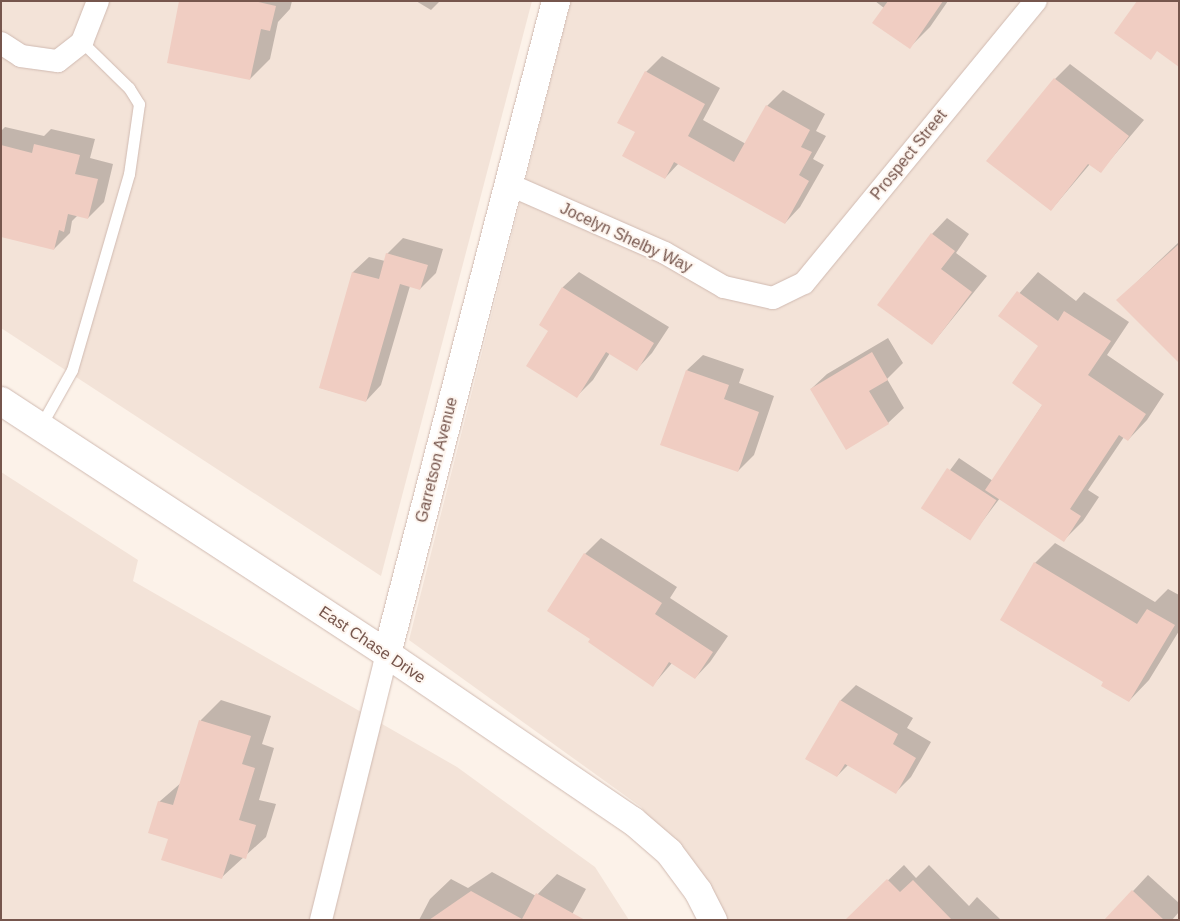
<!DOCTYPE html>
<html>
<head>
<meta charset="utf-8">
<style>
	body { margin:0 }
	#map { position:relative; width:1180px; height:921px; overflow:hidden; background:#fcf2e9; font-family:Arial,sans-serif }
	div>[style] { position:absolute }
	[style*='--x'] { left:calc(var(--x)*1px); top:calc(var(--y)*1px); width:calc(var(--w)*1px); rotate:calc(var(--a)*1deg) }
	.residential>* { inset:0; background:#f3e3d8 }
	.shadow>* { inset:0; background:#0003 }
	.building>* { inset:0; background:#f0cdc2; transform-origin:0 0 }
	.roads { filter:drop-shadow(0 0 1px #d0bab1) drop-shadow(0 0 1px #d0bab1) }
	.service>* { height:11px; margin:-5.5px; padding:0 5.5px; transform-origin:5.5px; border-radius:5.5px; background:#fff }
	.minor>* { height:22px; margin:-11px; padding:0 11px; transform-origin:11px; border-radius:11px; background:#fff }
	.tertiary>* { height:28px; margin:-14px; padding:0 14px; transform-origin:14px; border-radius:14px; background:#fff }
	span { translate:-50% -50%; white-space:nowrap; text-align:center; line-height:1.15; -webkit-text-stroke:4px #fef6f0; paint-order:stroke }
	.street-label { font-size:16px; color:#76564d }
	.frame { position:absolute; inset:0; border:2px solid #76564d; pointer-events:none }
</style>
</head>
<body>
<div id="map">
	<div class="residential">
		<div style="clip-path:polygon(1px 1px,532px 1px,381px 576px,1px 328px)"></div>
		<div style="clip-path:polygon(571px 1px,1179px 1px,1179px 920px,721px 920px,641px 807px,409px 640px)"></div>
		<div style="clip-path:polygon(1px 472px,138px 560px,133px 581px,457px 767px,595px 867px,629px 920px,1px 920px)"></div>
	</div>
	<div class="shadow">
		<div style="clip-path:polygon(181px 1px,292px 1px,290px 9px,278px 22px,270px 59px,250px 79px)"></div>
		<div style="clip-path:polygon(416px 1px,440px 1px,431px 10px)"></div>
		<div style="clip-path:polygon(875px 1px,948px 1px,930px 27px,910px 47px,884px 8px)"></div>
		<div style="clip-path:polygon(662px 56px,720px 88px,703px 120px,746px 144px,767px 106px,783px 90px,825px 114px,816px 131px,826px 136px,813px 159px,824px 165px,800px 207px,785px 223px,679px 163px,665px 178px,636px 131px,646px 72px)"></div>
		<div style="clip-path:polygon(1070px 64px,1144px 120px,1100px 172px,1090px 164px,1051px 210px,1055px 79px)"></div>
		<div style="clip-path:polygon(5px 127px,44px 136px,51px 129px,95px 139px,90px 158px,113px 164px,104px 202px,88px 218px,78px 215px,72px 221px,70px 233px,54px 249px,1px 229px,1px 131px)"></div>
		<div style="clip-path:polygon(947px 218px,969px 234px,956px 253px,987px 276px,932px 344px,932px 234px)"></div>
		<div style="clip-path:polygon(403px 238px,443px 249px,436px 273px,420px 289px,410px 286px,381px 385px,366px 401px,321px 388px,353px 272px,369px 257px,385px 261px,387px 254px)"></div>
		<div style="clip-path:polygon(1179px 242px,1179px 361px,1118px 300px)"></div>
		<div style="clip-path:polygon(579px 272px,669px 327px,652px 353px,637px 369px,610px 353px,593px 380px,577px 396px,550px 331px,540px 325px,563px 287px)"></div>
		<div style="clip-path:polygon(1038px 272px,1076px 301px,1084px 292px,1129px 322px,1107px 355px,1164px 394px,1147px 420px,1128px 440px,1124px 437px,1088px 490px,1099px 497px,1083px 521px,1064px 540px,1000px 498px,969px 539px,922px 508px,959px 458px,993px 481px,1043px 404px,1040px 346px,1000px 315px)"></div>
		<div style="clip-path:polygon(888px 338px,903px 363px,887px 379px,904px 408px,888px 423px,811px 389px,827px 374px)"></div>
		<div style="clip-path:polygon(703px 355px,744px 369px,739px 383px,774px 396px,754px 455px,738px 471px,687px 370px)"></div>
		<div style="clip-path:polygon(601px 538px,677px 587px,670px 598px,728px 636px,710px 662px,695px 678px,672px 663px,653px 685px,592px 638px,585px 554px)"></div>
		<div style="clip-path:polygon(1055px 543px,1155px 602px,1168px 589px,1179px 595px,1179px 631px,1149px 680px,1129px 701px,1105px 681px,1035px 563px)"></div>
		<div style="clip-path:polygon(856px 685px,913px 718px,907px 728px,931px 742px,911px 777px,896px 792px,848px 765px,837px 776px,807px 758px,841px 700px)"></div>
		<div style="clip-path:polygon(221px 700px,271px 716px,262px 744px,274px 748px,259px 800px,276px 804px,266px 837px,222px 877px,169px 838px,159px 802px,182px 782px,201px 720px)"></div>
		<div style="clip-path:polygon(904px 865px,916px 878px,929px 865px,969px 906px,977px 897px,1000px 919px,859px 920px,853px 914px)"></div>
		<div style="clip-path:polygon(492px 872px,536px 896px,557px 874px,586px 889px,569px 920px,419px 920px,430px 899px,451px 879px,468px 888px)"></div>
		<div style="clip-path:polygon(1148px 875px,1179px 903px,1179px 912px,1172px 920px,1106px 920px)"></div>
	</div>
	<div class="building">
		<div style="clip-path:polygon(179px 1px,254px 1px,276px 6px,270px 31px,261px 29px,250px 80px,167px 63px)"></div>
		<div style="clip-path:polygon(888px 1px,943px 1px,910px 49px,872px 23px)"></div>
		<div style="clip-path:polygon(1137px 1px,1179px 1px,1179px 67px,1157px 51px,1151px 60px,1114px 33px)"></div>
		<div style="clip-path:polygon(645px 71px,705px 104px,688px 136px,734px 162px,766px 105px,810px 130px,801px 147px,812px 152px,799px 175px,809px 181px,785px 224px,674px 162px,665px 179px,622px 156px,635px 132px,617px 123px)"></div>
		<div style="clip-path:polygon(1054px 78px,1129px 136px,1101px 173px,1088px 164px,1051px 211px,986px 161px)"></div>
		<div style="clip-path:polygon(34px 144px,80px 155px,75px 174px,98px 179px,88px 219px,68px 214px,64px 232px,59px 230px,54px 250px,1px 237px,1px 145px,32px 153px)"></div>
		<div style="clip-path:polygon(931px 233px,955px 251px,941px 269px,972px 292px,932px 345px,877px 305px)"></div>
		<div style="clip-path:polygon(1179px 244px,1179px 363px,1116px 300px)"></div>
		<div style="clip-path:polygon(386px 253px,428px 265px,420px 290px,400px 284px,366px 402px,319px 388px,352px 272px,379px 279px)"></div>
		<div style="clip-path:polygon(562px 287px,654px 343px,637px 371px,606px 352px,577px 398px,526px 366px,548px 331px,539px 325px)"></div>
		<div style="clip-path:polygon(1017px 291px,1058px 321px,1064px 311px,1111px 341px,1088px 375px,1146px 414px,1128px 441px,1119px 435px,1070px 509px,1081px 516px,1064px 542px,985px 490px,1042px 405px,1012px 383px,1038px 346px,998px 316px)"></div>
		<div style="clip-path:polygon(872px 352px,888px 380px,869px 391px,889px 424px,846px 450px,810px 389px)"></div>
		<div style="clip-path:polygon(686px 370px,729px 385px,724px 399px,759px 412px,738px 472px,660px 445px)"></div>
		<div style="left:947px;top:468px;width:59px;height:48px;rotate:33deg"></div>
		<div style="clip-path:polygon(584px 553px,662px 603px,655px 614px,713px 652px,695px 679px,669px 662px,653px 687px,588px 642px,590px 639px,547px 611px)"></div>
		<div style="clip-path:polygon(1034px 562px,1137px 624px,1147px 609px,1175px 625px,1129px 702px,1101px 686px,1103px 682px,1000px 620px)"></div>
		<div style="clip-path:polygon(840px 700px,898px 734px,893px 744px,916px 758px,896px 794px,845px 764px,837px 777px,805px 759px)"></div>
		<div style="clip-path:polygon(199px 720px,251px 736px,242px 764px,255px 768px,239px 820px,256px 825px,246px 859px,230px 854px,222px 879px,161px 860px,168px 839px,148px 833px,158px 801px,173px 805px)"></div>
		<div style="clip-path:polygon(887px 879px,900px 892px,913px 880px,952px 920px,845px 920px)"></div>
		<div style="clip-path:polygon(1132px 890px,1164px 920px,1104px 920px)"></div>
		<div style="clip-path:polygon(471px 891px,522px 919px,536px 893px,585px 920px,429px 920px)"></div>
	</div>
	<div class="roads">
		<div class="service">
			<div style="--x:40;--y:427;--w:65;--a:-60.7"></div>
			<div style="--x:72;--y:370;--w:204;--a:-73.8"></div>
			<div style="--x:129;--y:174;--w:71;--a:-81.9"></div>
			<div style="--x:139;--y:104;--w:19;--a:-122"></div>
			<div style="--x:129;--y:88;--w:66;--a:-135.6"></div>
		</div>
		<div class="minor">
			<div style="--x:1;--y:43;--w:24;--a:33"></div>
			<div style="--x:21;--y:56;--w:37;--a:8"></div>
			<div style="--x:58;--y:61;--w:31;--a:-38"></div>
			<div style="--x:82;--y:42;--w:44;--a:-68.7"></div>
			<div style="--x:508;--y:184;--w:171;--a:23.7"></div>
			<div style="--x:665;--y:253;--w:68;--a:30"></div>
			<div style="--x:724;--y:287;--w:50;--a:12.7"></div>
			<div style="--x:773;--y:298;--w:34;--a:-26"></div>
			<div style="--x:804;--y:283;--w:365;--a:-50.6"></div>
			<div style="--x:321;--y:920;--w:274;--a:-76.1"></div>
		</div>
		<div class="tertiary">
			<div style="--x:1;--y:401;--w:462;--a:33.2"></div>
			<div style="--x:387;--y:654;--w:297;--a:34.2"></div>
			<div style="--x:633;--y:821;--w:48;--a:40.7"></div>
			<div style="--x:669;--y:852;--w:49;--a:53.4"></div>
			<div style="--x:698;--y:891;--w:33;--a:63"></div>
			<div style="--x:387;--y:654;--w:675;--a:-75.49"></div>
		</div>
	</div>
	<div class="street-label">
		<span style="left:909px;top:155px;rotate:-51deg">Prospect Street</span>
		<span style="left:626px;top:238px;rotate:25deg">Jocelyn Shelby Way</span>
		<span style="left:437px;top:460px;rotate:-76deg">Garretson Avenue</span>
		<span style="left:372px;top:645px;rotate:34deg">East Chase Drive</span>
	</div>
	<div class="frame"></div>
</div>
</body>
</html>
